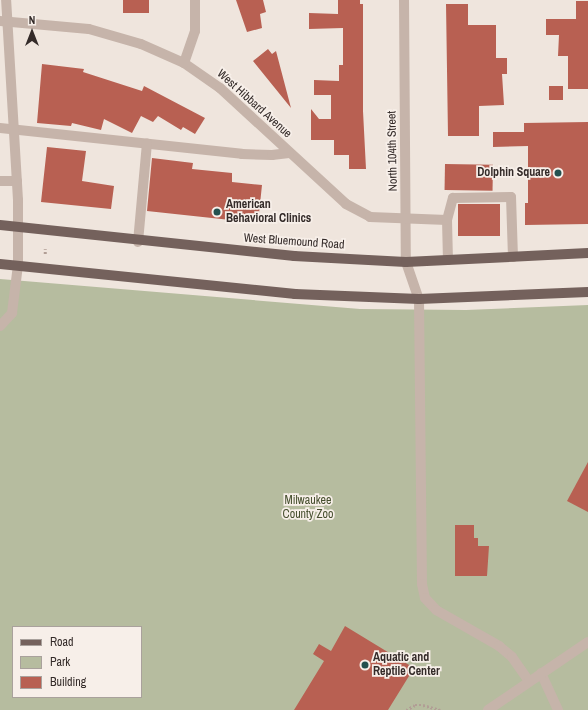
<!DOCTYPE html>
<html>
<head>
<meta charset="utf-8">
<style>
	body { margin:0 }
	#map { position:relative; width:588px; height:710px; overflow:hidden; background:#efe5dd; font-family:"Archivo Narrow",sans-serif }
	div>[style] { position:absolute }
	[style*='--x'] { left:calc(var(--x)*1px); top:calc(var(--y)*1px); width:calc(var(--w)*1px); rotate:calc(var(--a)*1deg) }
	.green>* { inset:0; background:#b6bc9f }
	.building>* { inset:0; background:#b86052; transform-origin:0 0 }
	.path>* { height:2.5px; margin-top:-1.25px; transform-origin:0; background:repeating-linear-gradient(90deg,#b19e95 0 2px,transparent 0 4px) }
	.minor>* { height:10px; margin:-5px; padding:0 5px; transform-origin:5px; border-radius:5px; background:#c6b4aa }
	.major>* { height:10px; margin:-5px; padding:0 5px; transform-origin:5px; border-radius:5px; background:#74615c }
	.dots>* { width:11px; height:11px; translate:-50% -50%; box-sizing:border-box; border:2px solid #f7efe9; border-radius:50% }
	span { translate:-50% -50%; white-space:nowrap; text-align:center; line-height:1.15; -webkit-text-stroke:3.5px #f7efe9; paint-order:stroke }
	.street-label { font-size:12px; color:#342b29 }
	.poi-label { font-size:12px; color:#342b29; font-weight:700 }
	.right { translate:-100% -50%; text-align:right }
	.left { translate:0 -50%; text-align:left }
	.park-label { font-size:12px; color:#47502f }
	.legend { position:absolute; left:12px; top:626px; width:130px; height:72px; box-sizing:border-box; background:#f7efe9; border:1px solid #a9a19c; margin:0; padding:5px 7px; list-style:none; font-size:12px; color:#342b29 }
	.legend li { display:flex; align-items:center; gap:8px; height:20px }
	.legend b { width:20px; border:1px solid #a9a19c }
	.north { position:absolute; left:12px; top:12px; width:40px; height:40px; -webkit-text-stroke:3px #f7efe9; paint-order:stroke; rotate:0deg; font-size:11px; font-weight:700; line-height:16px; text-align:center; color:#342b29 }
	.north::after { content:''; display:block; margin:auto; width:14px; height:18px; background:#342b29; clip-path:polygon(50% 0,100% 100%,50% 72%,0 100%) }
</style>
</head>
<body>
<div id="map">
	<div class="green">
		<div style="clip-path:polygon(evenodd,0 279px,360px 309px,466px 310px,588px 305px,588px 710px,0 710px,0 279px,13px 627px,141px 627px,141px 697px,13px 697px,13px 627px)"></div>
	</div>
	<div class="building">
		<div style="left:123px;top:0;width:26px;height:13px"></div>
		<div style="clip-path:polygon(236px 0,263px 0,266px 12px,260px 14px,262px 28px,247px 32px)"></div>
		<div style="clip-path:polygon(338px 0,360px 0,360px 4px,363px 4px,363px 111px,366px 169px,349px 169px,349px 155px,334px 155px,334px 140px,311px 140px,311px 109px,319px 119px,331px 119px,331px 95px,314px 95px,314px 80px,339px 81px,339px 65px,343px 65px,343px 28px,309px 29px,309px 13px,338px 14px)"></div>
		<div style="clip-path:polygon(576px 1px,588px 1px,588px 89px,568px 89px,568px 56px,558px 56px,559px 35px,546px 35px,546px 19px,576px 19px)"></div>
		<div style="clip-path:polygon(446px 4px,468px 4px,468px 25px,496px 25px,496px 58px,507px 58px,507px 74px,502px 74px,504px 105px,479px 106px,479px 136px,448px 136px)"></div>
		<div style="clip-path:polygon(268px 49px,272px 54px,276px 51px,291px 108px,253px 61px)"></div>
		<div style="clip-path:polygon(42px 64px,84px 69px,83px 72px,142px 91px,144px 86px,205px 118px,195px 134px,183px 127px,181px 130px,158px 116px,153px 122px,141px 116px,132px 133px,104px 119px,101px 130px,72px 123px,71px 126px,37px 123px)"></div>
		<div style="left:549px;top:86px;width:14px;height:14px"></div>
		<div style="clip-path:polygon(588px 122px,588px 224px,525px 225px,525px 203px,528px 203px,528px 146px,493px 147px,493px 132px,524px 132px,524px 123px)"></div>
		<div style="clip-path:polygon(47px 147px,86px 151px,82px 181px,114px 186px,111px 209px,41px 202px)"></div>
		<div style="clip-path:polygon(152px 158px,193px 163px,192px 169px,232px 173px,232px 182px,262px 185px,258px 223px,147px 211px)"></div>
		<div style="left:445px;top:164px;width:48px;height:26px;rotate:1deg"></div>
		<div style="left:458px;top:204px;width:42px;height:32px"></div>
		<div style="clip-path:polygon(588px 462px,588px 512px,567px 501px)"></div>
		<div style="clip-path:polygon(455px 525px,474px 525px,474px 538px,478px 538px,478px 546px,489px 546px,487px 576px,455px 576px)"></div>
		<div style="clip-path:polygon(345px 626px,414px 668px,388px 710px,294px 710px,324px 661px,313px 654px,319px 644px,331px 651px)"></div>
	</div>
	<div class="path">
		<div style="--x:45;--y:254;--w:5;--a:-90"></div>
		<div style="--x:406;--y:710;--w:10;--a:-29"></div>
		<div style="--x:415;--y:705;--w:8;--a:0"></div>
		<div style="--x:423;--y:705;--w:18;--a:16"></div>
	</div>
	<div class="minor">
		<div style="--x:404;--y:0;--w:262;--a:89.6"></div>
		<div style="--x:406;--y:262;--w:39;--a:71"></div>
		<div style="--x:419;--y:299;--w:285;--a:89.4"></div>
		<div style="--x:422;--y:584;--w:14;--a:78"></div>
		<div style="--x:425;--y:598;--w:16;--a:47"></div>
		<div style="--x:436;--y:610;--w:73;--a:29.7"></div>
		<div style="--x:499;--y:646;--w:17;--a:40"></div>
		<div style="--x:512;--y:657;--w:29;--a:55"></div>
		<div style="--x:0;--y:21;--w:89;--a:5.1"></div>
		<div style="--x:89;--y:29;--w:54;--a:16.1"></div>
		<div style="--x:141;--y:44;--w:47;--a:23.8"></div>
		<div style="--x:184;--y:63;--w:44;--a:34.8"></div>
		<div style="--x:220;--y:88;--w:171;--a:42.6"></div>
		<div style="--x:346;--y:204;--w:27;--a:28"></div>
		<div style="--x:370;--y:217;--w:77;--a:2.2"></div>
		<div style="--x:447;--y:220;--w:40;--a:88.6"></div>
		<div style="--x:184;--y:63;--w:34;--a:-71"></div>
		<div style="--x:195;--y:31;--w:31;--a:-90"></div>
		<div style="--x:0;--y:128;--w:243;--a:6.1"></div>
		<div style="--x:242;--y:154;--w:30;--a:2"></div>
		<div style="--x:272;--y:155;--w:17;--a:-7"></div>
		<div style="--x:0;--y:181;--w:17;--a:0"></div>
		<div style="--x:447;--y:220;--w:23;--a:-75"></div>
		<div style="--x:453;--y:198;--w:58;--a:-1"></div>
		<div style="--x:511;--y:197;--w:60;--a:88.1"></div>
		<div style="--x:138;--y:242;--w:99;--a:-84.8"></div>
		<div style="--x:0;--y:326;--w:18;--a:-47"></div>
		<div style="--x:12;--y:313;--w:48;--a:-82.9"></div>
		<div style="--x:18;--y:265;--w:65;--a:-90"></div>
		<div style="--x:18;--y:200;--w:200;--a:-93.4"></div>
		<div style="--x:541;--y:673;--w:41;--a:65.3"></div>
		<div style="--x:488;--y:710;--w:121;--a:-34.2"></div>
	</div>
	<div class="major">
		<div style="--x:0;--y:225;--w:296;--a:6"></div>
		<div style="--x:294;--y:256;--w:112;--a:3.1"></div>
		<div style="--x:406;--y:262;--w:182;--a:-2.8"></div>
		<div style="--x:0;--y:264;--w:297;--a:5.8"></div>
		<div style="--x:295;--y:294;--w:124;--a:2.3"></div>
		<div style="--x:419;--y:299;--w:169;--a:-2.4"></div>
	</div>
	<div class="dots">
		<div style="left:558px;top:173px;background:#23514f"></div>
		<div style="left:217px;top:212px;background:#23514f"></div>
		<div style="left:365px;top:665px;background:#23514f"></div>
	</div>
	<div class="street-label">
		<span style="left:254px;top:104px;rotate:42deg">West Hibbard Avenue</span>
		<span style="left:393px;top:151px;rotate:-91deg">North 104th Street</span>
		<span style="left:294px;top:242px;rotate:4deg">West Bluemound Road</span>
	</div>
	<div class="poi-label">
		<span class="right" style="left:550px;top:173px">Dolphin Square</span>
		<span class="left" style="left:226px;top:212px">American<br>Behavioral Clinics</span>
		<span class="left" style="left:373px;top:665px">Aquatic and<br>Reptile Center</span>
	</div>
	<div class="park-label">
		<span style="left:308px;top:508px">Milwaukee<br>County Zoo</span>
	</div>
	<ul class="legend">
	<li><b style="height:5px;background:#74615c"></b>Road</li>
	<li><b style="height:11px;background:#b6bc9f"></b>Park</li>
	<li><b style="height:11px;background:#b86052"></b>Building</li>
	</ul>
	<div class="north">N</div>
</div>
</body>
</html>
